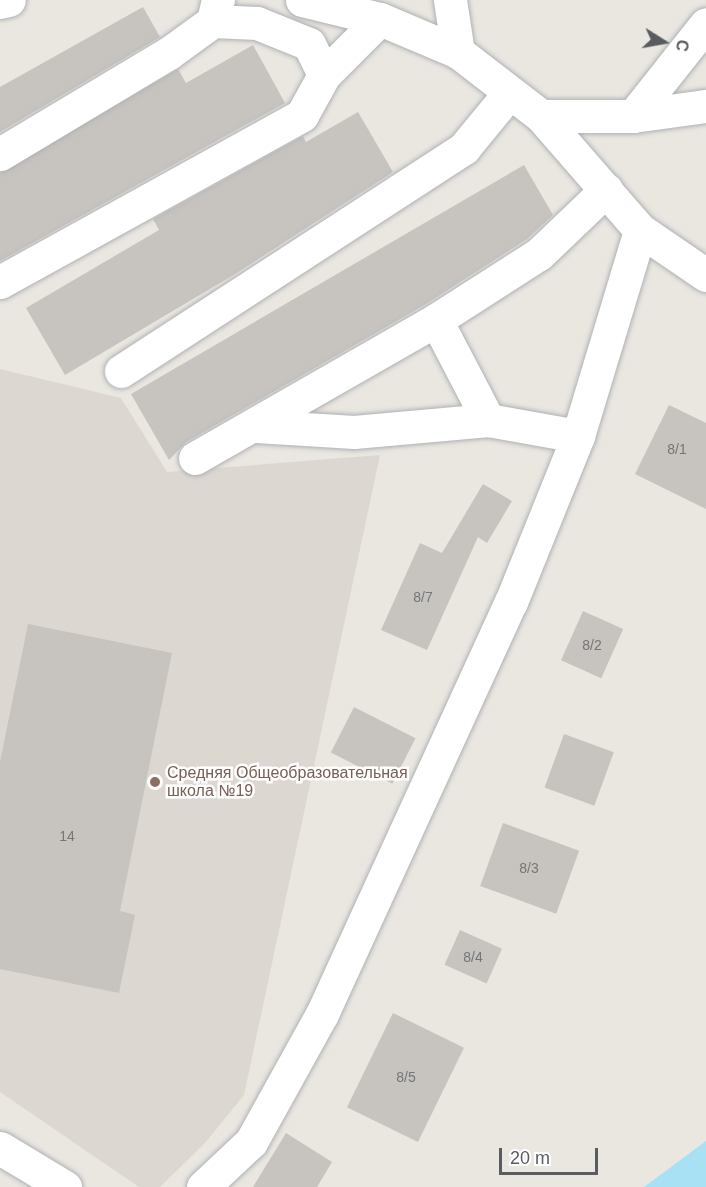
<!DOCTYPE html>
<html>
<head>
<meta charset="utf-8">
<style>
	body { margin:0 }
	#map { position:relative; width:706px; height:1187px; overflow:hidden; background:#eae6e0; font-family:Helvetica,sans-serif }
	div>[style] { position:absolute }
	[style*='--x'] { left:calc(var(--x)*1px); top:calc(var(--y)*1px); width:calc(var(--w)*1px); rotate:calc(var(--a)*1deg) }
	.education>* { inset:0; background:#ddd7d2 }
	.water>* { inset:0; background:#a7e1f3 }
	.building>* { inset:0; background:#c7c3bf; transform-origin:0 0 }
	.roads { filter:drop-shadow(0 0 2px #aeb2b4) drop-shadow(0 0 2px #aeb2b4) }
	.minor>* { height:33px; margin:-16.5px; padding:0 16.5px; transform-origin:16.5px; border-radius:16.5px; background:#fff }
	.dots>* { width:16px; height:16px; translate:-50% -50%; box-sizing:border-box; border:3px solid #fff; border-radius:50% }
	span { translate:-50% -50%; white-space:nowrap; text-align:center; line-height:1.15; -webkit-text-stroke:5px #fff; paint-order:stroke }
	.number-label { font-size:14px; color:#747677 }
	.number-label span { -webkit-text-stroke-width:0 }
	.education-label { font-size:16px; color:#785e54 }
	.left { translate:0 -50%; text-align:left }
	.north { position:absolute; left:634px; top:12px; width:60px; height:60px; -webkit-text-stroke:4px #fff; paint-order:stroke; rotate:101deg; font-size:16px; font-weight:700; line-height:24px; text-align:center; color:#595d5f }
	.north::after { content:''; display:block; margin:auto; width:21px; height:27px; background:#595d5f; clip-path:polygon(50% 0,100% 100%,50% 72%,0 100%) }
	.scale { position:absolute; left:499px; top:1148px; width:99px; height:27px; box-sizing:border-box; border:3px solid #595d5f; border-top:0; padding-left:8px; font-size:18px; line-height:21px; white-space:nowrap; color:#595d5f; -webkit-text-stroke:4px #fff; paint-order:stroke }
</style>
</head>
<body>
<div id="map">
	<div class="education">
		<div style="clip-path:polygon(0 369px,121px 398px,167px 472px,380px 455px,244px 1095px,205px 1143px,160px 1187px,139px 1187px,0 1092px)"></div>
	</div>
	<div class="water">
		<div style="clip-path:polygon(706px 1141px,706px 1187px,644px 1187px)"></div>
	</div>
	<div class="building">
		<div style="clip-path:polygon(143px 7px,160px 37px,0 132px,0 87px)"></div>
		<div style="clip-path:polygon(253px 45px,285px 103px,0 261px,0 173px,178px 69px,186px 83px)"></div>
		<div style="clip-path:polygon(358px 112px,393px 172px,235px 274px,65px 375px,26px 308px,159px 230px,153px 219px,303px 136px,306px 142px)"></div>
		<div style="clip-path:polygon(524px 165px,553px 215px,527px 239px,426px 304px,186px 442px,169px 460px,131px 394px)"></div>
		<div style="clip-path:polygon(669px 405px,706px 423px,706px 509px,635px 474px)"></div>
		<div style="clip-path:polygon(483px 484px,512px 501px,487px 543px,478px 537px,427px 650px,381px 630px,420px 543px,442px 553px)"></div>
		<div style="left:583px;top:611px;width:44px;height:54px;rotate:24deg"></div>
		<div style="clip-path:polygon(28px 624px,172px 653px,120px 911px,135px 915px,119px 993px,0 969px,0 762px)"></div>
		<div style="left:354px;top:707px;width:69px;height:51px;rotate:27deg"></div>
		<div style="left:564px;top:734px;width:53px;height:57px;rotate:20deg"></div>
		<div style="left:503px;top:823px;width:81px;height:67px;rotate:20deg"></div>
		<div style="left:460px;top:930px;width:46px;height:38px;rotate:24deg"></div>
		<div style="left:393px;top:1013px;width:79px;height:105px;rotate:26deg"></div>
		<div style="clip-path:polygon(286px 1133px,332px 1162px,317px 1187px,253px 1187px)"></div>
	</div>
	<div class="roads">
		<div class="minor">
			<div style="--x:302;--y:0;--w:80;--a:13.7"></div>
			<div style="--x:380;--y:19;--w:85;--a:22.9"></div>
			<div style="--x:458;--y:52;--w:105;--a:37.6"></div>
			<div style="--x:541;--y:116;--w:151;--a:49"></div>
			<div style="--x:640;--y:230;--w:80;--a:34.3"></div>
			<div style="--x:450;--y:0;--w:53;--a:81.3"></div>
			<div style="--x:0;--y:2;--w:9;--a:-13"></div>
			<div style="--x:213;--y:21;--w:44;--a:2.6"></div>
			<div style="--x:257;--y:23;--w:56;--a:22"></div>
			<div style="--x:309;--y:44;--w:34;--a:64"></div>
			<div style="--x:324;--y:75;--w:79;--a:-45"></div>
			<div style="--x:541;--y:116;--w:92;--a:0"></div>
			<div style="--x:633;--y:116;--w:74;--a:-7.8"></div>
			<div style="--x:633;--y:116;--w:117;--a:-51.6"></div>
			<div style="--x:0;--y:154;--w:197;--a:-30.9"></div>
			<div style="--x:169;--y:53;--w:54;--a:-36"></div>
			<div style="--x:213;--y:21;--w:22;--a:-77"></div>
			<div style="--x:0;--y:282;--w:345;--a:-28.9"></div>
			<div style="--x:302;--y:115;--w:46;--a:-61.2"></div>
			<div style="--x:436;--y:320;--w:113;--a:62.5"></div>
			<div style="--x:488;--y:420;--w:91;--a:10.1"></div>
			<div style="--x:121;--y:371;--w:409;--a:-33"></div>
			<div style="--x:464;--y:148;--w:72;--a:-50.6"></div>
			<div style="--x:256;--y:426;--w:98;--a:3.5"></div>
			<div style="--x:354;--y:432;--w:135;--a:-5.1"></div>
			<div style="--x:195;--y:458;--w:278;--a:-29.8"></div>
			<div style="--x:436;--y:320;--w:122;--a:-32.7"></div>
			<div style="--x:539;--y:254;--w:93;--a:-43.7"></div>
			<div style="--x:0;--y:1148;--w:76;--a:31"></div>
			<div style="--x:203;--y:1187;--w:66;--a:-43.2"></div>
			<div style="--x:251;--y:1142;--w:146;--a:-61"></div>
			<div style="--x:322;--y:1014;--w:453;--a:-65.4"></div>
			<div style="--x:511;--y:602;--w:179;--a:-68"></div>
			<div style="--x:578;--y:436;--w:215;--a:-73.2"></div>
		</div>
	</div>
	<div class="dots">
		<div style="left:155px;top:782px;background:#8d6e63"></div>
	</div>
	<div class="number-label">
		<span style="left:677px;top:449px">8/1</span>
		<span style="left:423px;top:597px">8/7</span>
		<span style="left:592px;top:645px">8/2</span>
		<span style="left:67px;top:836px">14</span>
		<span style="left:529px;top:868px">8/3</span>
		<span style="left:473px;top:957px">8/4</span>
		<span style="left:406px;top:1077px">8/5</span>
	</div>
	<div class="education-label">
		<span class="left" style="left:167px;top:782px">Средняя Общеобразовательная<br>школа №19</span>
	</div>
	<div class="north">С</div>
	<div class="scale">20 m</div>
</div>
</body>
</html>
